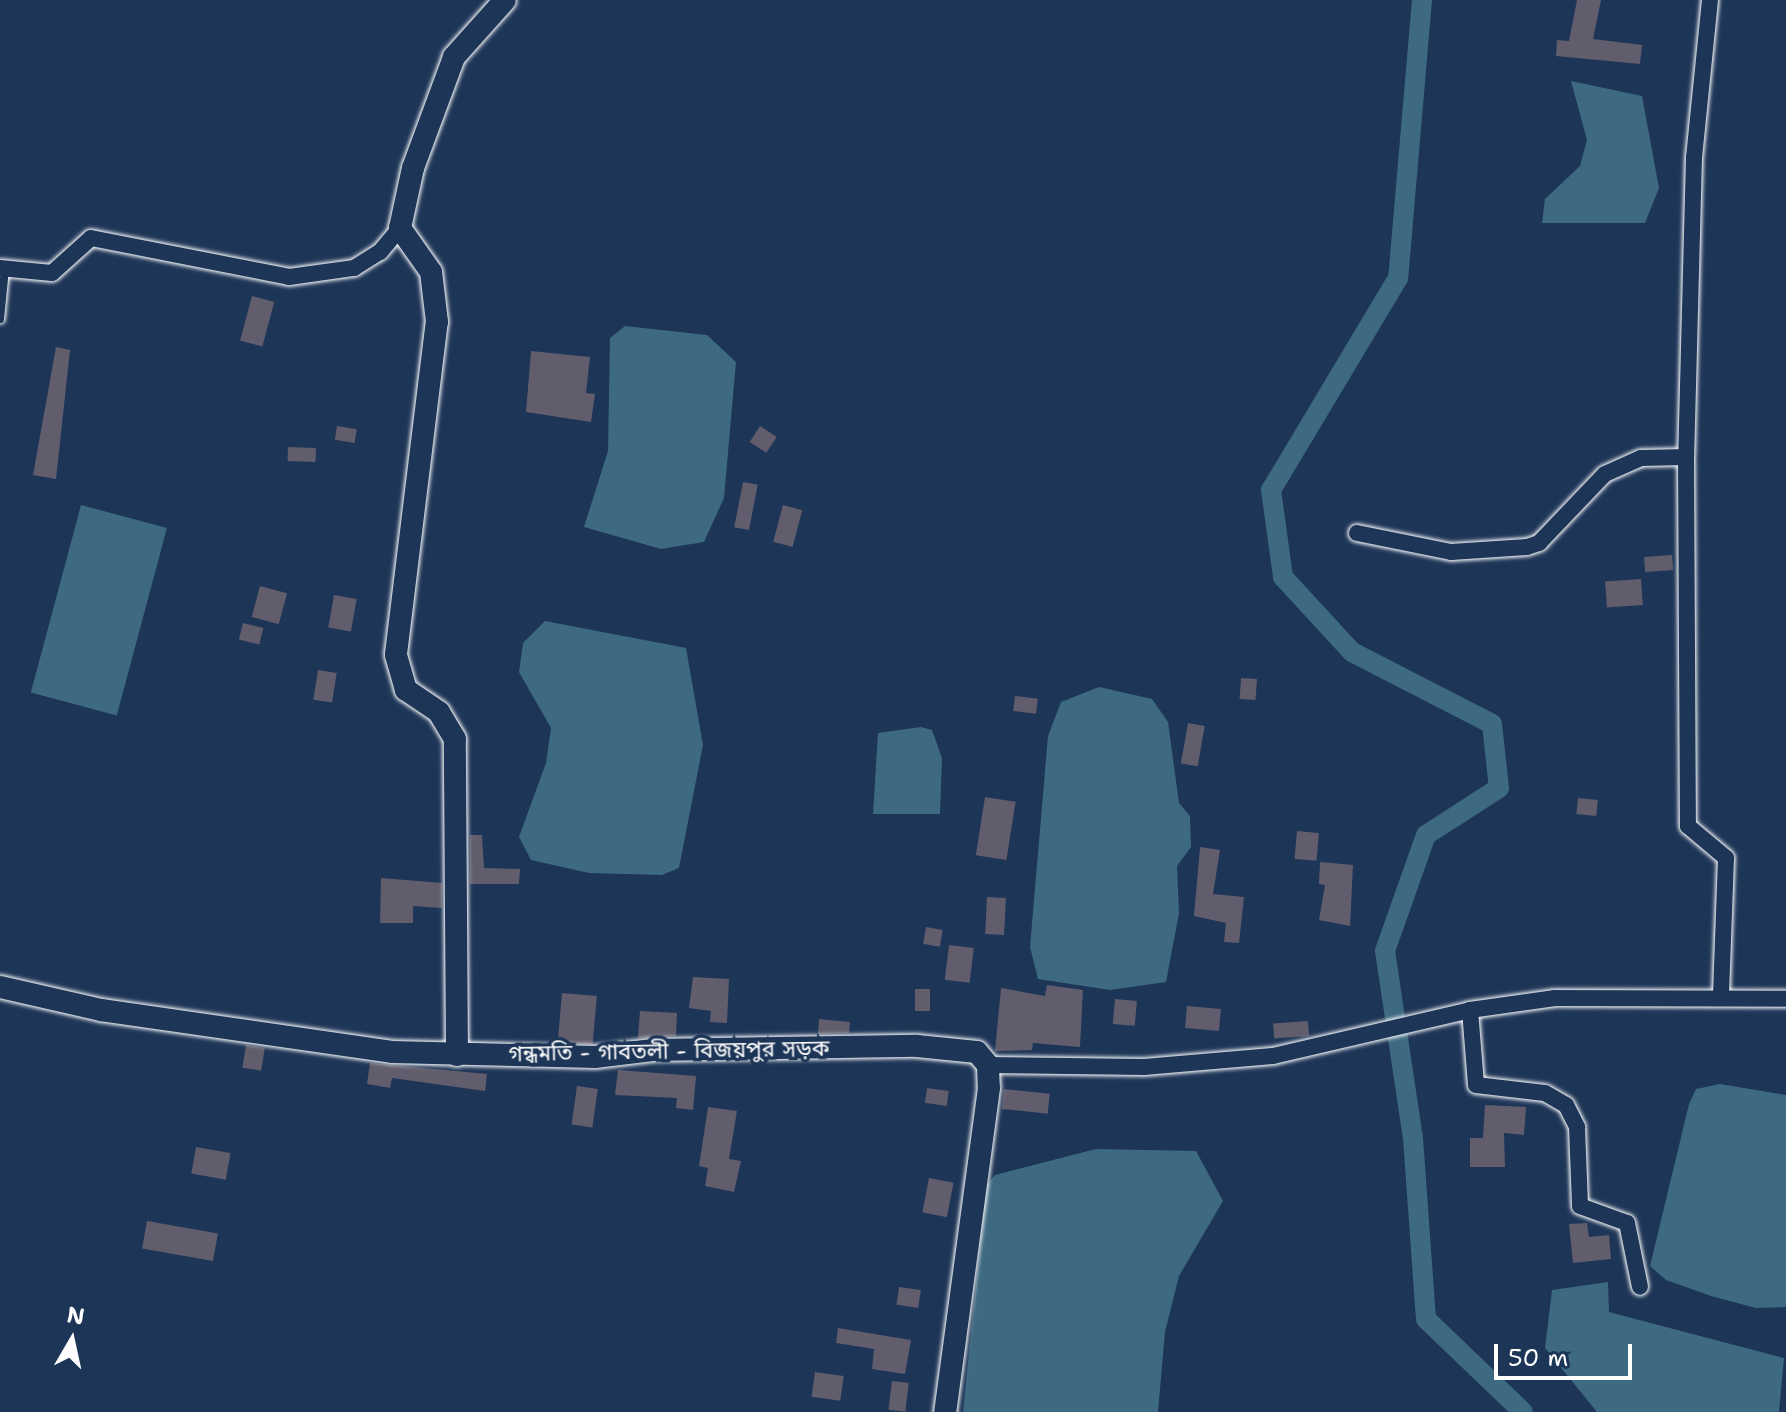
<!DOCTYPE html>
<html>
<head>
<meta charset="utf-8">
<style>
	body { margin:0 }
	#map { position:relative; width:1786px; height:1412px; overflow:hidden; background:#1d3557; font-family:"Shantell Sans","Noto Sans Bengali",sans-serif }
	div>[style] { position:absolute }
	[style*='--x'] { left:calc(var(--x)*1px); top:calc(var(--y)*1px); width:calc(var(--w)*1px); rotate:calc(var(--a)*1deg) }
	.water>* { inset:0; background:#3d6981; transform-origin:0 0 }
	.canal>* { height:20px; margin:-10px; padding:0 10px; transform-origin:10px; border-radius:10px; background:#3d6981 }
	.building>* { inset:0; background:#615d6d; transform-origin:0 0 }
	.roads { filter:drop-shadow(0 0 2px #fff) drop-shadow(0 0 2px #fff) }
	.lane>* { height:8px; margin:-4px; padding:0 4px; transform-origin:4px; border-radius:4px; background:#1d3557 }
	.street>* { height:16px; margin:-8px; padding:0 8px; transform-origin:8px; border-radius:8px; background:#1d3557 }
	.secondary>* { height:22px; margin:-11px; padding:0 11px; transform-origin:11px; border-radius:11px; background:#1d3557 }
	span { translate:-50% -50%; white-space:nowrap; text-align:center; line-height:1.15; -webkit-text-stroke:7px #1d3557; paint-order:stroke }
	.street-label { font-size:22px; color:#fff }
	.north { position:absolute; left:32px; top:1300px; width:80px; height:80px; -webkit-text-stroke:6px #1d3557; paint-order:stroke; rotate:9deg; font-size:22px; font-weight:700; line-height:32px; text-align:center; color:#fff }
	.north::after { content:''; display:block; margin:auto; width:28px; height:36px; background:#fff; clip-path:polygon(50% 0,100% 100%,50% 72%,0 100%) }
	.scale { position:absolute; left:1494px; top:1344px; width:138px; height:36px; box-sizing:border-box; border:4px solid #fff; border-top:0; padding-left:10px; font-size:24px; line-height:28px; white-space:nowrap; color:#fff; -webkit-text-stroke:6px #1d3557; paint-order:stroke }
</style>
</head>
<body>
<div id="map">
	<div class="water">
		<div style="clip-path:polygon(1571px 81px,1642px 96px,1659px 188px,1645px 223px,1542px 223px,1545px 199px,1580px 166px,1587px 140px)"></div>
		<div style="clip-path:polygon(625px 326px,707px 335px,736px 362px,724px 498px,704px 542px,661px 549px,584px 527px,608px 451px,610px 338px)"></div>
		<div style="left:81px;top:505px;width:89px;height:194px;rotate:15deg"></div>
		<div style="clip-path:polygon(545px 621px,686px 648px,703px 745px,679px 868px,662px 875px,589px 873px,531px 860px,519px 837px,546px 763px,551px 728px,519px 672px,523px 643px)"></div>
		<div style="clip-path:polygon(1099px 687px,1152px 699px,1168px 722px,1179px 803px,1190px 816px,1191px 847px,1177px 866px,1179px 913px,1166px 982px,1110px 990px,1038px 979px,1030px 947px,1048px 736px,1061px 702px)"></div>
		<div style="clip-path:polygon(921px 727px,932px 730px,942px 758px,940px 814px,873px 814px,878px 733px)"></div>
		<div style="clip-path:polygon(1720px 1084px,1786px 1095px,1786px 1307px,1756px 1308px,1711px 1296px,1666px 1280px,1650px 1266px,1689px 1104px,1696px 1089px)"></div>
		<div style="clip-path:polygon(1096px 1149px,1196px 1151px,1223px 1201px,1179px 1276px,1165px 1332px,1158px 1412px,963px 1412px,986px 1186px,995px 1175px)"></div>
		<div style="clip-path:polygon(1608px 1282px,1609px 1312px,1784px 1358px,1779px 1412px,1597px 1412px,1545px 1348px,1552px 1290px)"></div>
	</div>
	<div class="canal">
		<div style="--x:1422;--y:0;--w:279;--a:94.9"></div>
		<div style="--x:1398;--y:278;--w:247;--a:120.9"></div>
		<div style="--x:1271;--y:490;--w:88;--a:82.1"></div>
		<div style="--x:1283;--y:577;--w:102;--a:47.4"></div>
		<div style="--x:1352;--y:652;--w:157;--a:27.2"></div>
		<div style="--x:1492;--y:724;--w:64;--a:83.8"></div>
		<div style="--x:1499;--y:788;--w:87;--a:147.2"></div>
		<div style="--x:1426;--y:835;--w:123;--a:109.5"></div>
		<div style="--x:1385;--y:951;--w:189;--a:81.5"></div>
		<div style="--x:1413;--y:1138;--w:181;--a:85.9"></div>
		<div style="--x:1426;--y:1319;--w:134;--a:43.8"></div>
	</div>
	<div class="building">
		<div style="clip-path:polygon(1577px 0,1601px 0,1593px 39px,1642px 45px,1640px 64px,1556px 56px,1557px 40px,1569px 41px)"></div>
		<div style="left:252px;top:296px;width:23px;height:46px;rotate:15deg"></div>
		<div style="clip-path:polygon(56px 347px,70px 350px,56px 479px,33px 475px)"></div>
		<div style="clip-path:polygon(531px 351px,590px 357px,586px 393px,595px 394px,591px 422px,526px 412px)"></div>
		<div style="left:337px;top:426px;width:20px;height:14px;rotate:9deg"></div>
		<div style="left:760px;top:426px;width:20px;height:19px;rotate:33deg"></div>
		<div style="left:288px;top:447px;width:28px;height:14px;rotate:2deg"></div>
		<div style="left:743px;top:482px;width:15px;height:46px;rotate:11deg"></div>
		<div style="left:783px;top:505px;width:20px;height:38px;rotate:15deg"></div>
		<div style="left:1672px;top:555px;width:15px;height:28px;rotate:86deg"></div>
		<div style="left:1641px;top:579px;width:26px;height:36px;rotate:86deg"></div>
		<div style="left:260px;top:586px;width:28px;height:32px;rotate:15deg"></div>
		<div style="left:334px;top:595px;width:23px;height:33px;rotate:10deg"></div>
		<div style="left:243px;top:623px;width:21px;height:17px;rotate:14deg"></div>
		<div style="left:318px;top:670px;width:19px;height:30px;rotate:9deg"></div>
		<div style="left:1241px;top:678px;width:16px;height:21px;rotate:4deg"></div>
		<div style="left:1015px;top:696px;width:23px;height:15px;rotate:7deg"></div>
		<div style="left:1188px;top:723px;width:17px;height:41px;rotate:10deg"></div>
		<div style="left:985px;top:797px;width:31px;height:59px;rotate:9deg"></div>
		<div style="left:1578px;top:798px;width:20px;height:16px;rotate:6deg"></div>
		<div style="left:1297px;top:831px;width:22px;height:28px;rotate:5deg"></div>
		<div style="clip-path:polygon(470px 835px,482px 835px,484px 868px,520px 869px,519px 884px,470px 884px)"></div>
		<div style="clip-path:polygon(1200px 847px,1220px 850px,1213px 894px,1244px 897px,1239px 943px,1224px 942px,1226px 923px,1194px 916px)"></div>
		<div style="clip-path:polygon(1320px 862px,1353px 865px,1350px 926px,1319px 920px,1325px 885px,1319px 884px)"></div>
		<div style="clip-path:polygon(381px 878px,442px 883px,442px 908px,413px 906px,413px 923px,380px 923px)"></div>
		<div style="left:987px;top:897px;width:19px;height:37px;rotate:3deg"></div>
		<div style="left:926px;top:927px;width:17px;height:17px;rotate:10deg"></div>
		<div style="left:949px;top:945px;width:25px;height:35px;rotate:7deg"></div>
		<div style="clip-path:polygon(693px 977px,729px 979px,727px 1023px,710px 1022px,711px 1011px,689px 1008px)"></div>
		<div style="clip-path:polygon(1047px 985px,1083px 990px,1080px 1047px,1033px 1043px,1032px 1050px,995px 1051px,1001px 988px,1045px 996px)"></div>
		<div style="left:915px;top:989px;width:15px;height:22px"></div>
		<div style="left:562px;top:993px;width:35px;height:49px;rotate:5deg"></div>
		<div style="left:1115px;top:999px;width:22px;height:25px;rotate:5deg"></div>
		<div style="left:1187px;top:1006px;width:34px;height:22px;rotate:5deg"></div>
		<div style="clip-path:polygon(640px 1011px,677px 1013px,676px 1036px,638px 1038px)"></div>
		<div style="clip-path:polygon(819px 1019px,850px 1022px,849px 1033px,818px 1034px)"></div>
		<div style="left:1308px;top:1021px;width:15px;height:35px;rotate:86deg"></div>
		<div style="left:246px;top:1045px;width:19px;height:23px;rotate:9deg"></div>
		<div style="clip-path:polygon(370px 1063px,487px 1074px,485px 1091px,392px 1078px,390px 1088px,367px 1084px)"></div>
		<div style="clip-path:polygon(618px 1070px,696px 1076px,693px 1110px,676px 1108px,677px 1098px,615px 1095px)"></div>
		<div style="left:577px;top:1086px;width:21px;height:39px;rotate:8deg"></div>
		<div style="left:927px;top:1088px;width:22px;height:15px;rotate:8deg"></div>
		<div style="left:1004px;top:1089px;width:46px;height:20px;rotate:6deg"></div>
		<div style="clip-path:polygon(1485px 1105px,1526px 1107px,1524px 1135px,1504px 1133px,1505px 1167px,1470px 1167px,1470px 1138px,1483px 1138px)"></div>
		<div style="clip-path:polygon(708px 1107px,737px 1111px,729px 1159px,741px 1161px,734px 1192px,705px 1186px,708px 1168px,699px 1166px)"></div>
		<div style="left:196px;top:1147px;width:35px;height:27px;rotate:10deg"></div>
		<div style="left:929px;top:1178px;width:25px;height:35px;rotate:11deg"></div>
		<div style="left:147px;top:1221px;width:72px;height:28px;rotate:10deg"></div>
		<div style="clip-path:polygon(1587px 1223px,1589px 1237px,1609px 1235px,1611px 1259px,1573px 1263px,1569px 1224px)"></div>
		<div style="left:899px;top:1287px;width:22px;height:18px;rotate:8deg"></div>
		<div style="clip-path:polygon(838px 1328px,911px 1340px,905px 1374px,872px 1369px,874px 1349px,836px 1343px)"></div>
		<div style="left:815px;top:1372px;width:29px;height:25px;rotate:8deg"></div>
		<div style="left:892px;top:1381px;width:17px;height:29px;rotate:7deg"></div>
	</div>
	<div class="roads">
		<div class="lane">
			<div style="--x:0;--y:319;--w:50;--a:-84.3"></div>
		</div>
		<div class="street">
			<div style="--x:1710;--y:0;--w:158;--a:95.8"></div>
			<div style="--x:1694;--y:157;--w:300;--a:91.5"></div>
			<div style="--x:1686;--y:457;--w:369;--a:89.7"></div>
			<div style="--x:1688;--y:826;--w:50;--a:40.1"></div>
			<div style="--x:1726;--y:858;--w:139;--a:92.1"></div>
			<div style="--x:0;--y:268;--w:52;--a:5.5"></div>
			<div style="--x:52;--y:273;--w:52;--a:-41.9"></div>
			<div style="--x:91;--y:238;--w:202;--a:11.1"></div>
			<div style="--x:289;--y:277;--w:66;--a:-7.9"></div>
			<div style="--x:354;--y:268;--w:31;--a:-32"></div>
			<div style="--x:380;--y:252;--w:31;--a:-50"></div>
			<div style="--x:1357;--y:533;--w:96;--a:11.4"></div>
			<div style="--x:1451;--y:552;--w:76;--a:-3.8"></div>
			<div style="--x:1527;--y:547;--w:13;--a:-18"></div>
			<div style="--x:1539;--y:543;--w:95;--a:-46.3"></div>
			<div style="--x:1605;--y:474;--w:39;--a:-24"></div>
			<div style="--x:1641;--y:458;--w:45;--a:-1.3"></div>
			<div style="--x:1470;--y:1010;--w:75;--a:85.4"></div>
			<div style="--x:1476;--y:1085;--w:69;--a:6.6"></div>
			<div style="--x:1545;--y:1093;--w:24;--a:30"></div>
			<div style="--x:1566;--y:1105;--w:25;--a:63"></div>
			<div style="--x:1577;--y:1127;--w:79;--a:87.8"></div>
			<div style="--x:1580;--y:1206;--w:50;--a:19.9"></div>
			<div style="--x:1627;--y:1223;--w:65;--a:78.5"></div>
			<div style="--x:988;--y:1065;--w:156;--a:0.7"></div>
			<div style="--x:1144;--y:1067;--w:129;--a:-4.9"></div>
			<div style="--x:1273;--y:1056;--w:202;--a:-13.1"></div>
			<div style="--x:1470;--y:1010;--w:86;--a:-8"></div>
			<div style="--x:1555;--y:998;--w:231;--a:0.2"></div>
		</div>
		<div class="secondary">
			<div style="--x:0;--y:987;--w:104;--a:12.8"></div>
			<div style="--x:101;--y:1010;--w:294;--a:8.2"></div>
			<div style="--x:392;--y:1052;--w:203;--a:1.4"></div>
			<div style="--x:595;--y:1057;--w:58;--a:-6.9"></div>
			<div style="--x:653;--y:1050;--w:264;--a:-0.9"></div>
			<div style="--x:917;--y:1046;--w:60;--a:5.7"></div>
			<div style="--x:977;--y:1052;--w:17;--a:50"></div>
			<div style="--x:988;--y:1065;--w:23;--a:88"></div>
			<div style="--x:989;--y:1088;--w:327;--a:97.7"></div>
			<div style="--x:457;--y:1055;--w:316;--a:-90.4"></div>
			<div style="--x:455;--y:739;--w:31;--a:-121"></div>
			<div style="--x:439;--y:712;--w:40;--a:-146"></div>
			<div style="--x:406;--y:690;--w:37;--a:-106"></div>
			<div style="--x:396;--y:654;--w:335;--a:-83"></div>
			<div style="--x:437;--y:322;--w:50;--a:-96.8"></div>
			<div style="--x:431;--y:272;--w:54;--a:-125.2"></div>
			<div style="--x:400;--y:228;--w:61;--a:-77.8"></div>
			<div style="--x:413;--y:168;--w:118;--a:-69.7"></div>
			<div style="--x:454;--y:57;--w:76;--a:-48.2"></div>
		</div>
	</div>
	<div class="street-label">
		<span style="left:669px;top:1051px;rotate:-1deg">গন্ধমতি - গাবতলী - বিজয়পুর সড়ক</span>
	</div>
	<div class="north">N</div>
	<div class="scale">50 m</div>
</div>
</body>
</html>
